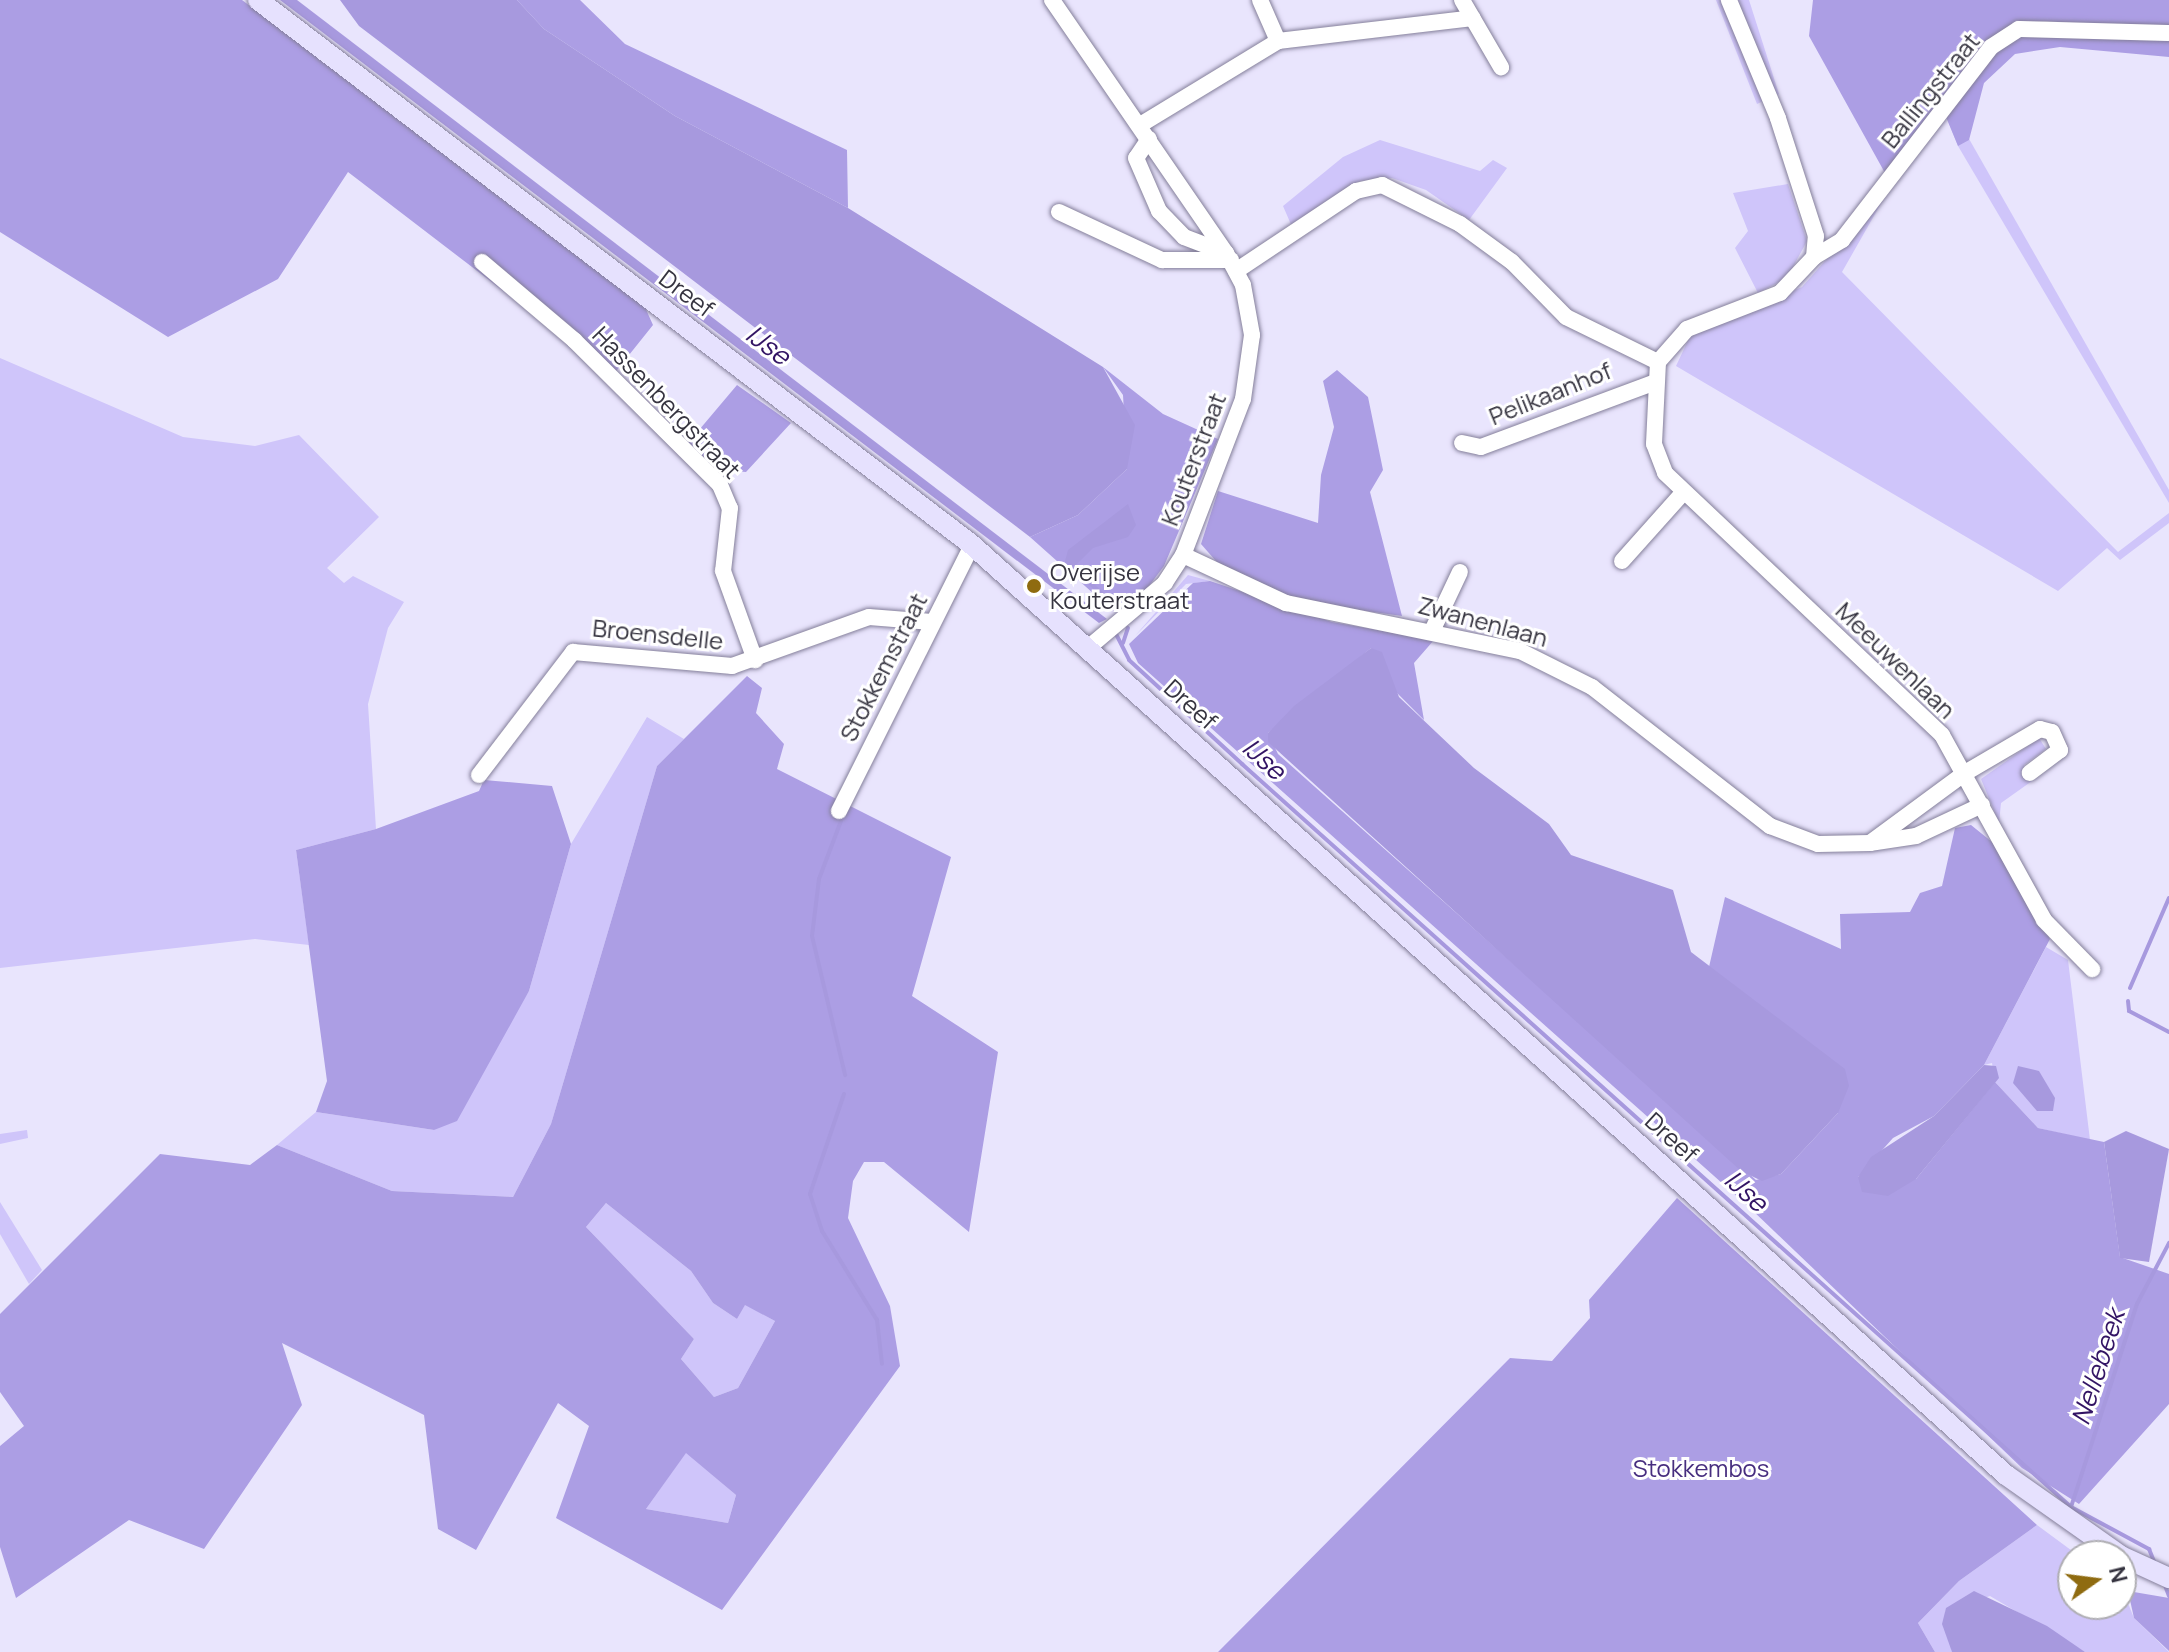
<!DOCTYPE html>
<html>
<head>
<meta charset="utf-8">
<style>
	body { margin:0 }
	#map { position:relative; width:2169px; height:1652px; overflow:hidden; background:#e9e5fd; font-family:Manrope,sans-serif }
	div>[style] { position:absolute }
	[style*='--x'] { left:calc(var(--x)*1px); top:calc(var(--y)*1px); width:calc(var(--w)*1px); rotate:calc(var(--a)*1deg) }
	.green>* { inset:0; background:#cfc5fa }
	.forest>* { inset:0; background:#ac9ee4 }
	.water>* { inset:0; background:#a799de }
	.stream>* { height:4px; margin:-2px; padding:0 2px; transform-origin:2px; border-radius:2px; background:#a799de }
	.roads { filter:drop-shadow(0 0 2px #847f9a) drop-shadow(0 0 2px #847f9a) }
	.minor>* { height:16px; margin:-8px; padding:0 8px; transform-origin:8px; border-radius:8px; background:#fff }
	.major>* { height:20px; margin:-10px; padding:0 10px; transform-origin:10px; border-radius:10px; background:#e6e1fe }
	.dots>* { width:22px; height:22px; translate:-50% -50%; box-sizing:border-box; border:4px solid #fff; border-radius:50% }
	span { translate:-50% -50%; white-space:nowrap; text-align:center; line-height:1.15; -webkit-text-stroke:6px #fff; paint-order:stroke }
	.street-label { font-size:24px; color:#363440 }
	.poi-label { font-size:24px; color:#363440 }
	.left { translate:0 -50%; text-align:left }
	.park-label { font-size:24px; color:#472e7f }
	.water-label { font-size:26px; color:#321464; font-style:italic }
	.north { position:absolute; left:2057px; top:1540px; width:80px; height:80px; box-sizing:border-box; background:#fff; border:2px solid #afaeb3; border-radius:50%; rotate:76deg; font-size:22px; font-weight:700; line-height:32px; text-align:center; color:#363440 }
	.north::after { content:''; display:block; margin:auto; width:28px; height:36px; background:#8f6b10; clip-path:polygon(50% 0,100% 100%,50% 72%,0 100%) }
</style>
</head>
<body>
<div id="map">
	<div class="green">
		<div style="clip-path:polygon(1716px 0,1749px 0,1779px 94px,1757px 104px)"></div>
		<div style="clip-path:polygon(1952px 109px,2169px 490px,2169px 503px,1958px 146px,1946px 116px)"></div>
		<div style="clip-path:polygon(1380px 140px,1480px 171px,1493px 160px,1507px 168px,1469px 220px,1426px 190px,1392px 178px,1360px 181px,1293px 229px,1283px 206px,1343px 157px)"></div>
		<div style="clip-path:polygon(1788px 184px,1807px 241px,1787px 278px,1758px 293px,1735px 248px,1748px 231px,1733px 193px)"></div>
		<div style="clip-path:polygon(1891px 186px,1842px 272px,2118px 552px,2169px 513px,2169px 523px,2120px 560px,2107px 548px,2058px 591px,1676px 366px,1691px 334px,1802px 287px)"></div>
		<div style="clip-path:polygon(0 358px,183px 437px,255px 446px,299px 435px,379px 517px,327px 568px,344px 583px,353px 576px,404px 602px,388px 628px,368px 704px,376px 829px,296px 850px,309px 945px,255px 939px,0 968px)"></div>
		<div style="clip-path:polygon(1188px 575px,1210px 581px,1186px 584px,1135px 636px)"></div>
		<div style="clip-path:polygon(647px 717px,684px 739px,657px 766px,551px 1124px,513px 1197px,392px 1191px,277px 1145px,316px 1112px,434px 1130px,529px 991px,571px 844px)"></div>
		<div style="clip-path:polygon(2039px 738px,2046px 749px,2024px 765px,2032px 781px,2001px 803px,1999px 823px,1981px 779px)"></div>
		<div style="clip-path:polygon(2046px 947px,2068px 960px,2090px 1140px,2038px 1128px,1995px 1082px,1992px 1063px,1984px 1065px)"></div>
		<div style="clip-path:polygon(27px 1130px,28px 1138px,0 1144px,0 1134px)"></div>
		<div style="clip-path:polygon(0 1202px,42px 1270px,29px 1284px,0 1234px)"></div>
		<div style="clip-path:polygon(606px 1203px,691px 1271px,713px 1303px,737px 1319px,745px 1304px,775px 1321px,738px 1388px,714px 1397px,681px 1359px,694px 1339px,586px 1227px)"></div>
		<div style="clip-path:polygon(686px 1452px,736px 1495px,728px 1523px,646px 1509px)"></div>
		<div style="clip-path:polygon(2037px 1525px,2079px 1556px,2073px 1556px,2073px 1604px,2121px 1604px,2121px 1586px,2134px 1618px,2169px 1652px,2085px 1652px,1990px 1596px,1945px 1611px,1952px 1652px,1935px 1652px,1918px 1623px,1959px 1581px)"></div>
	</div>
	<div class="forest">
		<div style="clip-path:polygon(0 0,242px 0,644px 305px,653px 325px,613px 375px,348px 172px,278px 279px,168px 337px,0 232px)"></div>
		<div style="clip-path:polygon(517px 0,580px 0,625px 44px,847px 150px,848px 208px,675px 116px,544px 29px)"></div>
		<div style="clip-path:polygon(1813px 0,2169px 0,2169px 30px,2045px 21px,2028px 23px,1997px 47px,2021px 35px,2169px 39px,2169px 57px,2060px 47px,2015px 54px,1984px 83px,1969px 140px,1958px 146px,1946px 117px,1890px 182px,1809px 36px)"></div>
		<div style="clip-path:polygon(1103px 367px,1163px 414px,1218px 439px,1164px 566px,1143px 594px,1113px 611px,1030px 537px,1078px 515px,1127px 469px,1123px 395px)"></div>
		<div style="clip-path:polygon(1337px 370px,1368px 397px,1383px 470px,1370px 492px,1402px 616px,1302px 602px,1222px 568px,1201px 544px,1218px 491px,1318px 523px,1321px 475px,1334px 427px,1323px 381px)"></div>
		<div style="clip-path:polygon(737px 385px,791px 423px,746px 472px,721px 470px,719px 478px,683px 449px)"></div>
		<div style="clip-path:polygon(1210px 581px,1332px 622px,1434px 640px,1414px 663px,1424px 720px,1392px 688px,1371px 648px,1268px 733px,1278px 754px,1756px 1180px,1781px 1174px,1838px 1113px,1768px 1012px,1709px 967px,1725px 897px,1841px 949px,1840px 914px,1910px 912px,1920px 893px,1942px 886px,1955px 828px,1971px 825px,1997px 846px,2050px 939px,1984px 1065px,1934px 1116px,1893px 1138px,1858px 1177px,1916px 1179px,1995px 1082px,2038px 1128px,2104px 1142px,2120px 1257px,2169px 1274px,2169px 1404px,2079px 1504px,2022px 1468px,1750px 1208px,1138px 663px,1129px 644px,1193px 583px)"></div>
		<div style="clip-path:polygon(evenodd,747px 676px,762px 688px,756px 713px,784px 744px,777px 769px,951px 857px,912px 996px,998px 1052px,969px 1232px,884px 1162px,864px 1162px,853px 1181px,848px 1218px,890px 1306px,900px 1366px,722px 1610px,556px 1518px,589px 1426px,558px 1403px,476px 1550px,438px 1529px,424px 1415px,282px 1343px,302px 1405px,204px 1549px,129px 1520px,16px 1598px,0 1547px,0 1446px,24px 1426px,0 1392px,0 1314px,160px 1154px,250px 1165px,277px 1145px,392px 1191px,513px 1197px,551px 1124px,657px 766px,747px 676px,606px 1203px,691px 1271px,713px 1303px,737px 1319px,745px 1305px,775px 1321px,738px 1388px,714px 1397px,681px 1359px,694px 1339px,586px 1227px,606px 1203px,747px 676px,686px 1453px,736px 1495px,728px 1523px,646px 1509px,686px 1453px)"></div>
		<div style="clip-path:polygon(484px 780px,552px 786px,571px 844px,529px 991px,457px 1121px,434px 1130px,316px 1112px,327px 1081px,296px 850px,376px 829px,479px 791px)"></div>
		<div style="clip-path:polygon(1677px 1198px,2037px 1525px,1959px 1581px,1918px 1623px,1935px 1652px,1218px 1652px,1510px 1358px,1552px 1361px,1590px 1318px,1589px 1300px)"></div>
		<div style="clip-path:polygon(2128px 1591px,2169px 1598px,2169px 1651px,2134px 1618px)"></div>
	</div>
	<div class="water">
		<div style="clip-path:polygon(280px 0,297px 0,1107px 619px,1099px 623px)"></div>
		<div style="clip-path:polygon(340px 0,517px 0,544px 29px,675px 116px,848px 208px,1103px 367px,1135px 425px,1127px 469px,1078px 515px,1030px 537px,359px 26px)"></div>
		<div style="clip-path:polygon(1128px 504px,1136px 525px,1128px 537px,1093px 548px,1075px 566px,1064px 565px,1068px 550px)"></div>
		<div style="clip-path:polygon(1371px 648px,1382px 652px,1399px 697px,1474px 768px,1549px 824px,1571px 855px,1673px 890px,1691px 952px,1845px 1069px,1849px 1086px,1838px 1113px,1781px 1174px,1762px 1181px,1741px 1171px,1268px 742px,1268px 733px,1294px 706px)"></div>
		<div style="clip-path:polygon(1984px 1065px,1996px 1066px,1999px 1078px,1916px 1179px,1888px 1196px,1862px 1192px,1858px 1177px,1871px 1157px,1934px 1116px)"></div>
		<div style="clip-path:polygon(2018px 1066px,2039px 1071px,2055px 1098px,2053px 1111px,2037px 1111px,2013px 1083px)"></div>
		<div style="clip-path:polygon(2126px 1131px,2169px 1149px,2149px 1262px,2120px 1258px,2104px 1142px)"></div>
		<div style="clip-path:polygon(1974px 1591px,2047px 1626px,2085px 1652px,1952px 1652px,1942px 1624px,1946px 1608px)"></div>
	</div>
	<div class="stream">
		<div style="--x:1072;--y:567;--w:63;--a:41.8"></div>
		<div style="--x:1115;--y:632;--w:31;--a:63"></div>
		<div style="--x:1129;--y:660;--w:154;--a:42.6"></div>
		<div style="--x:1242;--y:764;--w:1113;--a:41.87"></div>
		<div style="--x:2071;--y:1507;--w:89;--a:28.3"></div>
		<div style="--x:2149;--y:1549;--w:16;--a:68"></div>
		<div style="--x:1123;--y:643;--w:16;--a:-72"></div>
		<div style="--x:841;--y:821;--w:62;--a:110.8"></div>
		<div style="--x:819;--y:879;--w:57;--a:97"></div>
		<div style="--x:812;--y:936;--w:143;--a:76.6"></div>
		<div style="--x:2130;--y:988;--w:98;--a:-66.6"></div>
		<div style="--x:2128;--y:1001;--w:10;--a:84"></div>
		<div style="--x:2129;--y:1011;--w:45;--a:27.7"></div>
		<div style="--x:844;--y:1094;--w:106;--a:108.8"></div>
		<div style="--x:810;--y:1194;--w:39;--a:72"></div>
		<div style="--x:822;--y:1231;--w:105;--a:58.3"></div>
		<div style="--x:877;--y:1320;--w:44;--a:83.5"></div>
		<div style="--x:2071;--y:1507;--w:213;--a:-72"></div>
		<div style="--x:2137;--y:1304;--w:69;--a:-62.3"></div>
		<div style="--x:2164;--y:1583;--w:14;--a:69"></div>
	</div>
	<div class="roads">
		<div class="minor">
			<div style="--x:1052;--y:0;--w:307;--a:55.5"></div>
			<div style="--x:1226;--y:253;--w:36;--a:62"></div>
			<div style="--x:1243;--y:285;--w:51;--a:79.8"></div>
			<div style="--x:1252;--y:335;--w:65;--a:98"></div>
			<div style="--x:1243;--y:399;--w:167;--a:111"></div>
			<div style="--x:1183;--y:555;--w:33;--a:123"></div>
			<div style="--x:1165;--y:583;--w:99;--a:139.9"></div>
			<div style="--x:1260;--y:0;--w:45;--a:66.3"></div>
			<div style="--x:1462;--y:0;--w:78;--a:59.8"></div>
			<div style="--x:1140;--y:125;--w:162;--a:-31.3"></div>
			<div style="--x:1278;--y:41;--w:196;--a:-6.7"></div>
			<div style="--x:1149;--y:139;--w:23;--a:124"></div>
			<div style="--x:1136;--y:158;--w:58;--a:66.5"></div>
			<div style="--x:1159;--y:211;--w:36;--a:46"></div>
			<div style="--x:1184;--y:237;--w:45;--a:20.9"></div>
			<div style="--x:1059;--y:212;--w:114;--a:25"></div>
			<div style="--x:1162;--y:260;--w:69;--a:0"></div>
			<div style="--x:1814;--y:257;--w:33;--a:-31"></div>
			<div style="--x:1842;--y:240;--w:244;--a:-52.3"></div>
			<div style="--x:1991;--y:47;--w:33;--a:-33"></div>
			<div style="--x:2019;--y:29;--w:150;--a:1.5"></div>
			<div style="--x:482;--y:262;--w:121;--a:40.3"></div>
			<div style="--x:574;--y:340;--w:206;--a:44.8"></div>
			<div style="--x:720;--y:485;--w:25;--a:67"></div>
			<div style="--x:730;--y:508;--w:63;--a:96.3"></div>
			<div style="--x:723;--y:571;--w:95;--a:70.2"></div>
			<div style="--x:1236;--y:271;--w:144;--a:-33.7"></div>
			<div style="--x:1356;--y:191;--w:27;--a:-13"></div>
			<div style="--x:1382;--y:185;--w:87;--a:26.6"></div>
			<div style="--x:1460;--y:224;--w:64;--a:36.2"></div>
			<div style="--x:1512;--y:262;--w:77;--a:45.5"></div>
			<div style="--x:1566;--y:317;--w:102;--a:26.1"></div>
			<div style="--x:1658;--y:362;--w:82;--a:92.8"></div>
			<div style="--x:1654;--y:444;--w:31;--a:69"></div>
			<div style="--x:1665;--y:473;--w:381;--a:43.4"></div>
			<div style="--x:1942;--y:735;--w:211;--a:61.1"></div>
			<div style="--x:2044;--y:920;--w:69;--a:45.6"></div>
			<div style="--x:1658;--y:362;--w:44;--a:-48.7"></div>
			<div style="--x:1687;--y:329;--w:100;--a:-21.2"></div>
			<div style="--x:1780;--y:293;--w:50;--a:-46.6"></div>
			<div style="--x:1814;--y:257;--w:21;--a:-85"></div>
			<div style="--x:1816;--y:236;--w:124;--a:-107.9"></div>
			<div style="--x:1778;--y:118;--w:128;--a:-112.6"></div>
			<div style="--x:1462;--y:443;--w:19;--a:12"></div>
			<div style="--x:1481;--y:447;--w:187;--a:-20.4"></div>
			<div style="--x:1183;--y:555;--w:114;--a:25"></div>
			<div style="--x:1286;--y:603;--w:239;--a:11.6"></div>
			<div style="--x:1520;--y:651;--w:80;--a:26.6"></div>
			<div style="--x:1592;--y:687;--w:226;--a:38"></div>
			<div style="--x:1770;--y:826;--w:51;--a:20.6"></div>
			<div style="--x:1818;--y:844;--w:52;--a:-1.1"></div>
			<div style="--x:1622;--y:561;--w:90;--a:-48.2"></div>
			<div style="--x:1433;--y:629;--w:63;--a:-64.7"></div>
			<div style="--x:479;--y:775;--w:155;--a:-52.6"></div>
			<div style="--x:573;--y:652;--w:160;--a:5"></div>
			<div style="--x:732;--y:666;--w:145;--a:-19.7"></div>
			<div style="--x:869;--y:617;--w:63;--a:4.5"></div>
			<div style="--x:1982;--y:805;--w:73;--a:154.8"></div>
			<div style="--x:1916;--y:836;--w:47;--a:171.3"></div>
			<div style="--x:1870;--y:843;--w:118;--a:-36.4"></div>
			<div style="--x:1965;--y:773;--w:87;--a:-30.4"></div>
			<div style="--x:2040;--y:729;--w:12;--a:14"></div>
			<div style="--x:2052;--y:732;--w:20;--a:66"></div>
			<div style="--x:2060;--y:750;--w:38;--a:143"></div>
			<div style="--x:839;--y:811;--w:297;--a:-63.4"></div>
		</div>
		<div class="major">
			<div style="--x:258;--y:0;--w:898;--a:37.35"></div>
			<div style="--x:972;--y:545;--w:1391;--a:41.97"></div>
			<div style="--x:2006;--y:1475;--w:141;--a:35.2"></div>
			<div style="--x:2121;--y:1556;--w:53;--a:24.6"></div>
		</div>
	</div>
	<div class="dots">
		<div style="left:1034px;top:586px;background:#8f6b10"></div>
	</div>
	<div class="street-label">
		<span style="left:1930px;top:90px;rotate:-51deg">Ballingstraat</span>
		<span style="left:687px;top:293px;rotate:37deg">Dreef</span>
		<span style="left:1550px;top:393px;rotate:-22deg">Pelikaanhof</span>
		<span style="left:667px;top:402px;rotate:46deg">Hassenbergstraat</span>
		<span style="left:1193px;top:459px;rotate:-69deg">Kouterstraat</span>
		<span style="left:1483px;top:621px;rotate:15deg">Zwanenlaan</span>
		<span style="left:658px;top:634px;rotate:6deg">Broensdelle</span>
		<span style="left:1896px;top:660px;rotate:44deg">Meeuwenlaan</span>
		<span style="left:883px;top:667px;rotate:-63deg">Stokkemstraat</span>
		<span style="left:1191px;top:704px;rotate:42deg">Dreef</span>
		<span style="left:1672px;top:1137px;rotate:42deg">Dreef</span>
	</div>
	<div class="poi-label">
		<span class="left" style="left:1050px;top:586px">Overijse<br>Kouterstraat</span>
	</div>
	<div class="park-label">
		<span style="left:1701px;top:1468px">Stokkembos</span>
	</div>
	<div class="water-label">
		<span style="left:768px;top:345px;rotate:37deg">IJse</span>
		<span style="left:1264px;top:759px;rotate:42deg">IJse</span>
		<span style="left:1746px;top:1191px;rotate:42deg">IJse</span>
		<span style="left:2098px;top:1367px;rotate:-72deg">Nellebeek</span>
	</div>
	<div class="north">N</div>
</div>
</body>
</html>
